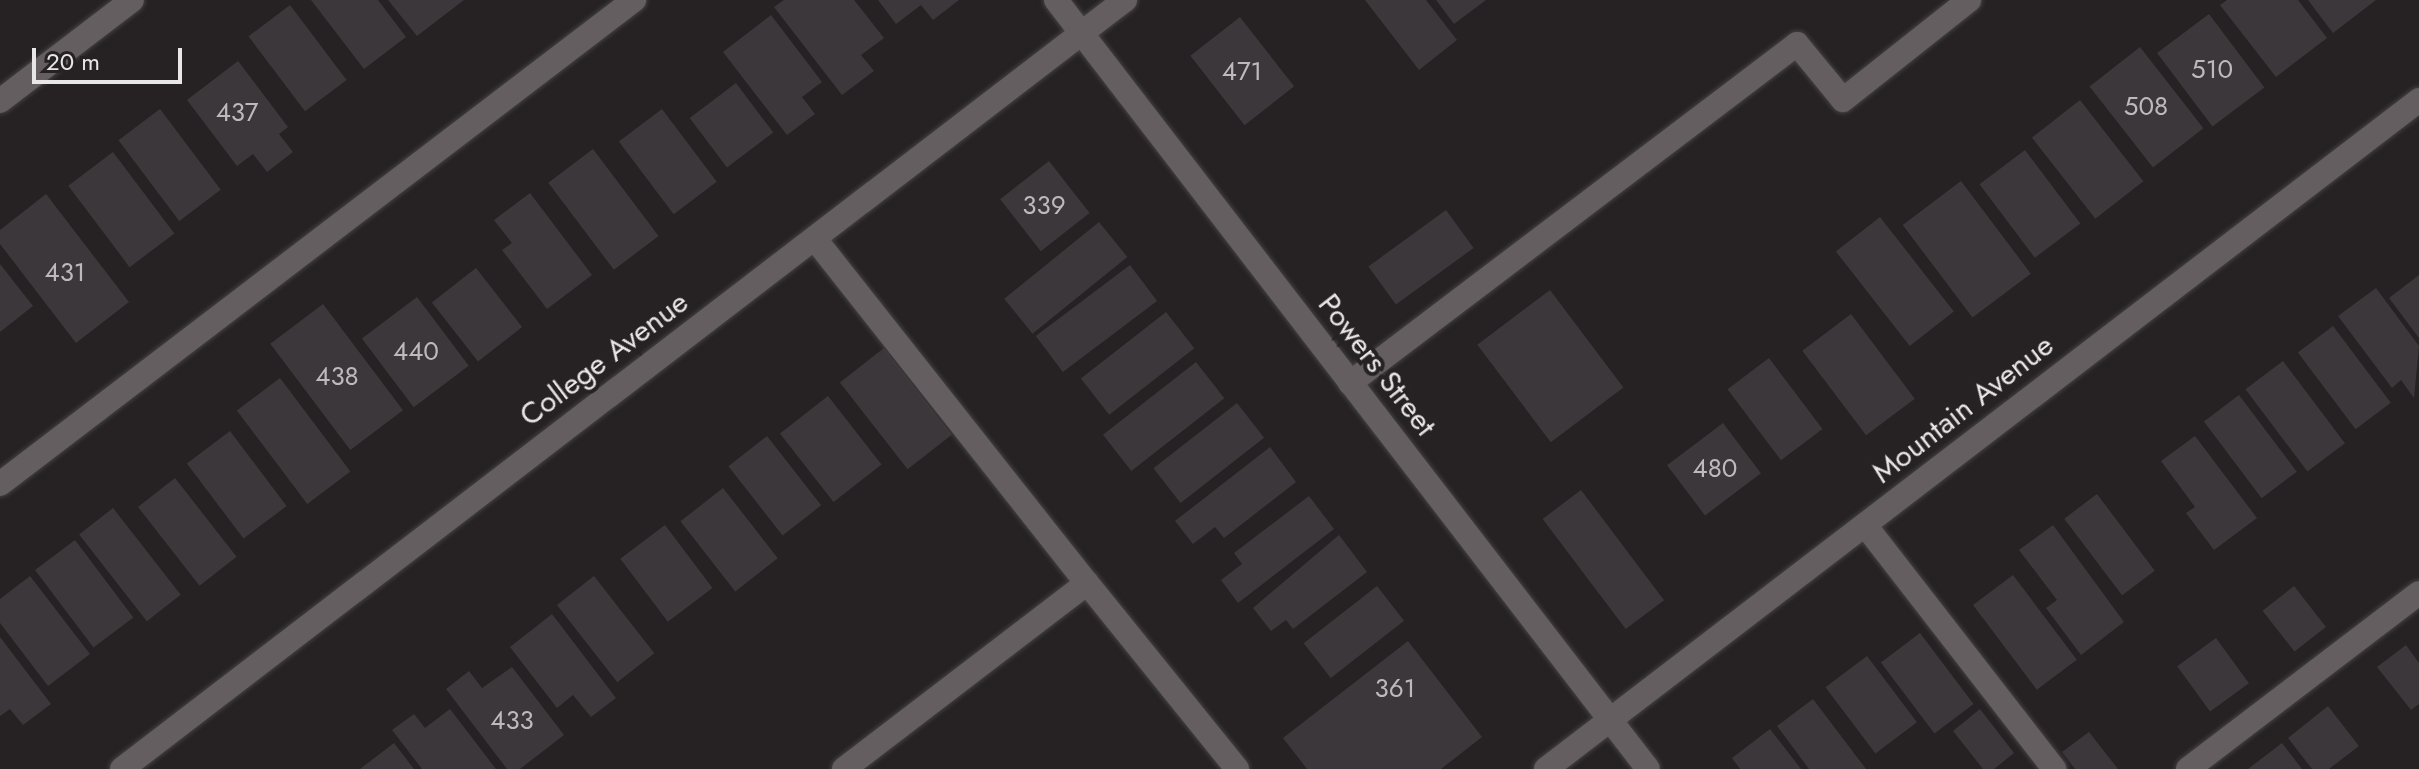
<!DOCTYPE html>
<html>
<head>
<meta charset="utf-8">
<style>
	body { margin:0 }
	#map { position:relative; width:2419px; height:769px; overflow:hidden; background:#262224; font-family:Jost,sans-serif }
	div>[style] { position:absolute }
	[style*='--x'] { left:calc(var(--x)*1px); top:calc(var(--y)*1px); width:calc(var(--w)*1px); rotate:calc(var(--a)*1deg) }
	.building>* { inset:0; background:#3c373a; transform-origin:0 0 }
	.roads { filter:drop-shadow(0 0 2px #434042) drop-shadow(0 0 2px #434042) }
	.lane>* { height:24px; margin:-12px; padding:0 12px; transform-origin:12px; border-radius:12px; background:#645e61 }
	.street>* { height:24px; margin:-12px; padding:0 12px; transform-origin:12px; border-radius:12px; background:#645e61 }
	.secondary>* { height:24px; margin:-12px; padding:0 12px; transform-origin:12px; border-radius:12px; background:#645e61 }
	span { translate:-50% -50%; white-space:nowrap; text-align:center; line-height:1.15; -webkit-text-stroke:8px #262224; paint-order:stroke }
	.number-label { font-size:26px; color:#bebabc }
	.number-label span { -webkit-text-stroke-width:0 }
	.street-label { font-size:30px; color:#e9e6e8 }
	.scale { position:absolute; left:32px; top:48px; width:150px; height:36px; box-sizing:border-box; border:4px solid #e9e6e8; border-top:0; padding-left:10px; font-size:24px; line-height:28px; white-space:nowrap; color:#e9e6e8; -webkit-text-stroke:6px #262224; paint-order:stroke }
</style>
</head>
<body>
<div id="map">
	<div class="building">
		<div style="clip-path:polygon(311px 0,378px 0,406px 37px,364px 69px)"></div>
		<div style="clip-path:polygon(388px 0,464px 0,417px 36px)"></div>
		<div style="clip-path:polygon(784px 0,854px 0,884px 38px,861px 55px,874px 71px,842px 95px,774px 7px)"></div>
		<div style="clip-path:polygon(878px 0,959px 0,933px 20px,921px 5px,896px 24px)"></div>
		<div style="clip-path:polygon(1365px 0,1426px 0,1457px 40px,1419px 70px)"></div>
		<div style="clip-path:polygon(1436px 0,1486px 0,1454px 24px)"></div>
		<div style="clip-path:polygon(2227px 0,2298px 0,2327px 38px,2276px 77px,2220px 5px)"></div>
		<div style="clip-path:polygon(2308px 0,2376px 0,2333px 33px)"></div>
		<div style="left:290px;top:5px;width:94px;height:52px;rotate:53deg"></div>
		<div style="left:2209px;top:14px;width:92px;height:65px;rotate:53deg"></div>
		<div style="clip-path:polygon(771px 15px,822px 82px,802px 97px,815px 114px,787px 135px,723px 52px)"></div>
		<div style="left:1240px;top:17px;width:88px;height:63px;rotate:52deg"></div>
		<div style="left:2140px;top:47px;width:103px;height:64px;rotate:52deg"></div>
		<div style="clip-path:polygon(238px 61px,288px 127px,279px 134px,293px 152px,267px 172px,253px 154px,237px 166px,187px 100px)"></div>
		<div style="left:736px;top:83px;width:62px;height:58px;rotate:53deg"></div>
		<div style="left:2080px;top:100px;width:103px;height:61px;rotate:52deg"></div>
		<div style="left:160px;top:109px;width:101px;height:52px;rotate:53deg"></div>
		<div style="left:662px;top:109px;width:91px;height:54px;rotate:53deg"></div>
		<div style="left:593px;top:149px;width:109px;height:56px;rotate:53deg"></div>
		<div style="left:2025px;top:150px;width:92px;height:57px;rotate:53deg"></div>
		<div style="left:113px;top:152px;width:102px;height:56px;rotate:53deg"></div>
		<div style="left:1049px;top:161px;width:66px;height:62px;rotate:52deg"></div>
		<div style="left:1961px;top:181px;width:116px;height:73px;rotate:53deg"></div>
		<div style="clip-path:polygon(530px 193px,592px 275px,547px 309px,502px 250px,512px 243px,494px 220px)"></div>
		<div style="clip-path:polygon(46px 194px,129px 302px,76px 343px,0 244px,0 230px)"></div>
		<div style="left:1446px;top:210px;width:47px;height:96px;rotate:54deg"></div>
		<div style="left:1880px;top:217px;width:120px;height:56px;rotate:52deg"></div>
		<div style="left:1099px;top:222px;width:45px;height:122px;rotate:51deg"></div>
		<div style="clip-path:polygon(0 264px,33px 306px,0 332px)"></div>
		<div style="left:1130px;top:265px;width:45px;height:118px;rotate:53deg"></div>
		<div style="left:476px;top:268px;width:75px;height:56px;rotate:52deg"></div>
		<div style="clip-path:polygon(2419px 275px,2419px 338px,2389px 298px)"></div>
		<div style="clip-path:polygon(2376px 288px,2419px 346px,2414px 398px,2401px 380px,2392px 388px,2338px 316px)"></div>
		<div style="left:1550px;top:290px;width:122px;height:91px;rotate:53deg"></div>
		<div style="left:417px;top:297px;width:86px;height:69px;rotate:53deg"></div>
		<div style="left:323px;top:304px;width:133px;height:66px;rotate:53deg"></div>
		<div style="left:1166px;top:312px;width:46px;height:108px;rotate:52deg"></div>
		<div style="left:1851px;top:314px;width:106px;height:61px;rotate:53deg"></div>
		<div style="left:2333px;top:326px;width:96px;height:44px;rotate:53deg"></div>
		<div style="left:884px;top:348px;width:110px;height:56px;rotate:52deg"></div>
		<div style="left:1769px;top:358px;width:89px;height:52px;rotate:53deg"></div>
		<div style="left:2283px;top:361px;width:103px;height:47px;rotate:53deg"></div>
		<div style="left:1196px;top:362px;width:46px;height:118px;rotate:52deg"></div>
		<div style="left:280px;top:378px;width:117px;height:54px;rotate:53deg"></div>
		<div style="left:2239px;top:395px;width:96px;height:44px;rotate:53deg"></div>
		<div style="left:828px;top:396px;width:87px;height:61px;rotate:52deg"></div>
		<div style="left:1237px;top:403px;width:44px;height:106px;rotate:52deg"></div>
		<div style="left:1723px;top:423px;width:63px;height:70px;rotate:53deg"></div>
		<div style="left:230px;top:431px;width:94px;height:54px;rotate:53deg"></div>
		<div style="left:767px;top:436px;width:88px;height:49px;rotate:52deg"></div>
		<div style="clip-path:polygon(2195px 436px,2257px 518px,2214px 550px,2186px 513px,2195px 507px,2161px 461px)"></div>
		<div style="clip-path:polygon(1270px 447px,1296px 482px,1224px 538px,1215px 527px,1193px 544px,1175px 521px)"></div>
		<div style="left:175px;top:478px;width:100px;height:47px;rotate:52deg"></div>
		<div style="left:723px;top:488px;width:89px;height:54px;rotate:52deg"></div>
		<div style="left:1581px;top:490px;width:138px;height:48px;rotate:53deg"></div>
		<div style="left:2097px;top:494px;width:96px;height:41px;rotate:53deg"></div>
		<div style="clip-path:polygon(1309px 496px,1334px 529px,1238px 603px,1221px 580px,1242px 564px,1234px 553px)"></div>
		<div style="left:113px;top:508px;width:110px;height:43px;rotate:52deg"></div>
		<div style="left:665px;top:525px;width:79px;height:56px;rotate:53deg"></div>
		<div style="clip-path:polygon(2053px 525px,2124px 622px,2081px 655px,2046px 608px,2057px 600px,2019px 550px)"></div>
		<div style="clip-path:polygon(1339px 535px,1367px 572px,1293px 629px,1286px 620px,1271px 631px,1253px 608px)"></div>
		<div style="left:75px;top:540px;width:97px;height:50px;rotate:53deg"></div>
		<div style="left:2013px;top:575px;width:106px;height:50px;rotate:53deg"></div>
		<div style="clip-path:polygon(30px 576px,90px 654px,48px 686px,0 623px,0 599px)"></div>
		<div style="left:594px;top:576px;width:98px;height:47px;rotate:52deg"></div>
		<div style="left:1377px;top:586px;width:44px;height:93px;rotate:52deg"></div>
		<div style="left:2294px;top:586px;width:52px;height:40px;rotate:52deg"></div>
		<div style="clip-path:polygon(552px 614px,616px 698px,591px 717px,573px 695px,557px 708px,510px 647px)"></div>
		<div style="left:1920px;top:633px;width:89px;height:49px;rotate:53deg"></div>
		<div style="clip-path:polygon(0 637px,51px 704px,23px 725px,10px 709px,0 716px)"></div>
		<div style="left:2216px;top:638px;width:56px;height:48px;rotate:54deg"></div>
		<div style="clip-path:polygon(1408px 641px,1482px 737px,1441px 769px,1307px 769px,1283px 738px)"></div>
		<div style="clip-path:polygon(2406px 645px,2419px 663px,2419px 704px,2411px 710px,2377px 667px)"></div>
		<div style="left:1867px;top:656px;width:83px;height:52px;rotate:53deg"></div>
		<div style="clip-path:polygon(512px 667px,564px 735px,520px 769px,507px 769px,446px 689px,469px 671px,482px 688px)"></div>
		<div style="clip-path:polygon(1813px 699px,1866px 769px,1809px 769px,1777px 726px)"></div>
		<div style="clip-path:polygon(2328px 706px,2359px 746px,2329px 769px,2312px 769px,2288px 738px)"></div>
		<div style="clip-path:polygon(450px 709px,496px 769px,422px 769px,392px 730px,414px 714px,425px 728px)"></div>
		<div style="clip-path:polygon(1980px 709px,2014px 753px,1994px 769px,1983px 769px,1953px 731px)"></div>
		<div style="clip-path:polygon(1770px 729px,1801px 769px,1740px 769px,1732px 758px)"></div>
		<div style="clip-path:polygon(2089px 732px,2118px 769px,2075px 769px,2062px 752px)"></div>
		<div style="clip-path:polygon(394px 743px,414px 769px,360px 769px)"></div>
		<div style="clip-path:polygon(2282px 743px,2302px 769px,2248px 769px)"></div>
	</div>
	<div class="roads">
		<div class="lane">
			<div style="--x:815;--y:239;--w:439;--a:51.7"></div>
			<div style="--x:1350;--y:383;--w:561;--a:-37.18"></div>
			<div style="--x:1797;--y:44;--w:72;--a:50.6"></div>
			<div style="--x:1843;--y:100;--w:161;--a:-38.4"></div>
			<div style="--x:0;--y:484;--w:798;--a:-37.36"></div>
			<div style="--x:1865;--y:525;--w:309;--a:52.2"></div>
			<div style="--x:844;--y:769;--w:306;--a:-37.4"></div>
			<div style="--x:1087;--y:583;--w:239;--a:51.1"></div>
			<div style="--x:2188;--y:769;--w:290;--a:-37.3"></div>
		</div>
		<div class="street">
			<div style="--x:1056;--y:0;--w:970;--a:52.41"></div>
			<div style="--x:0;--y:101;--w:166;--a:-37.4"></div>
			<div style="--x:122;--y:769;--w:1264;--a:-37.48"></div>
		</div>
		<div class="secondary">
			<div style="--x:1546;--y:769;--w:1100;--a:-37.46"></div>
		</div>
	</div>
	<div class="number-label">
		<span style="left:2212px;top:70px">510</span>
		<span style="left:1242px;top:72px">471</span>
		<span style="left:2146px;top:107px">508</span>
		<span style="left:237px;top:113px">437</span>
		<span style="left:1044px;top:206px">339</span>
		<span style="left:65px;top:273px">431</span>
		<span style="left:416px;top:352px">440</span>
		<span style="left:337px;top:377px">438</span>
		<span style="left:1715px;top:469px">480</span>
		<span style="left:1395px;top:689px">361</span>
		<span style="left:512px;top:721px">433</span>
	</div>
	<div class="street-label">
		<span style="left:604px;top:359px;rotate:-37deg">College Avenue</span>
		<span style="left:1377px;top:365px;rotate:52deg">Powers Street</span>
		<span style="left:1963px;top:409px;rotate:-38deg">Mountain Avenue</span>
	</div>
	<div class="scale">20 m</div>
</div>
</body>
</html>
